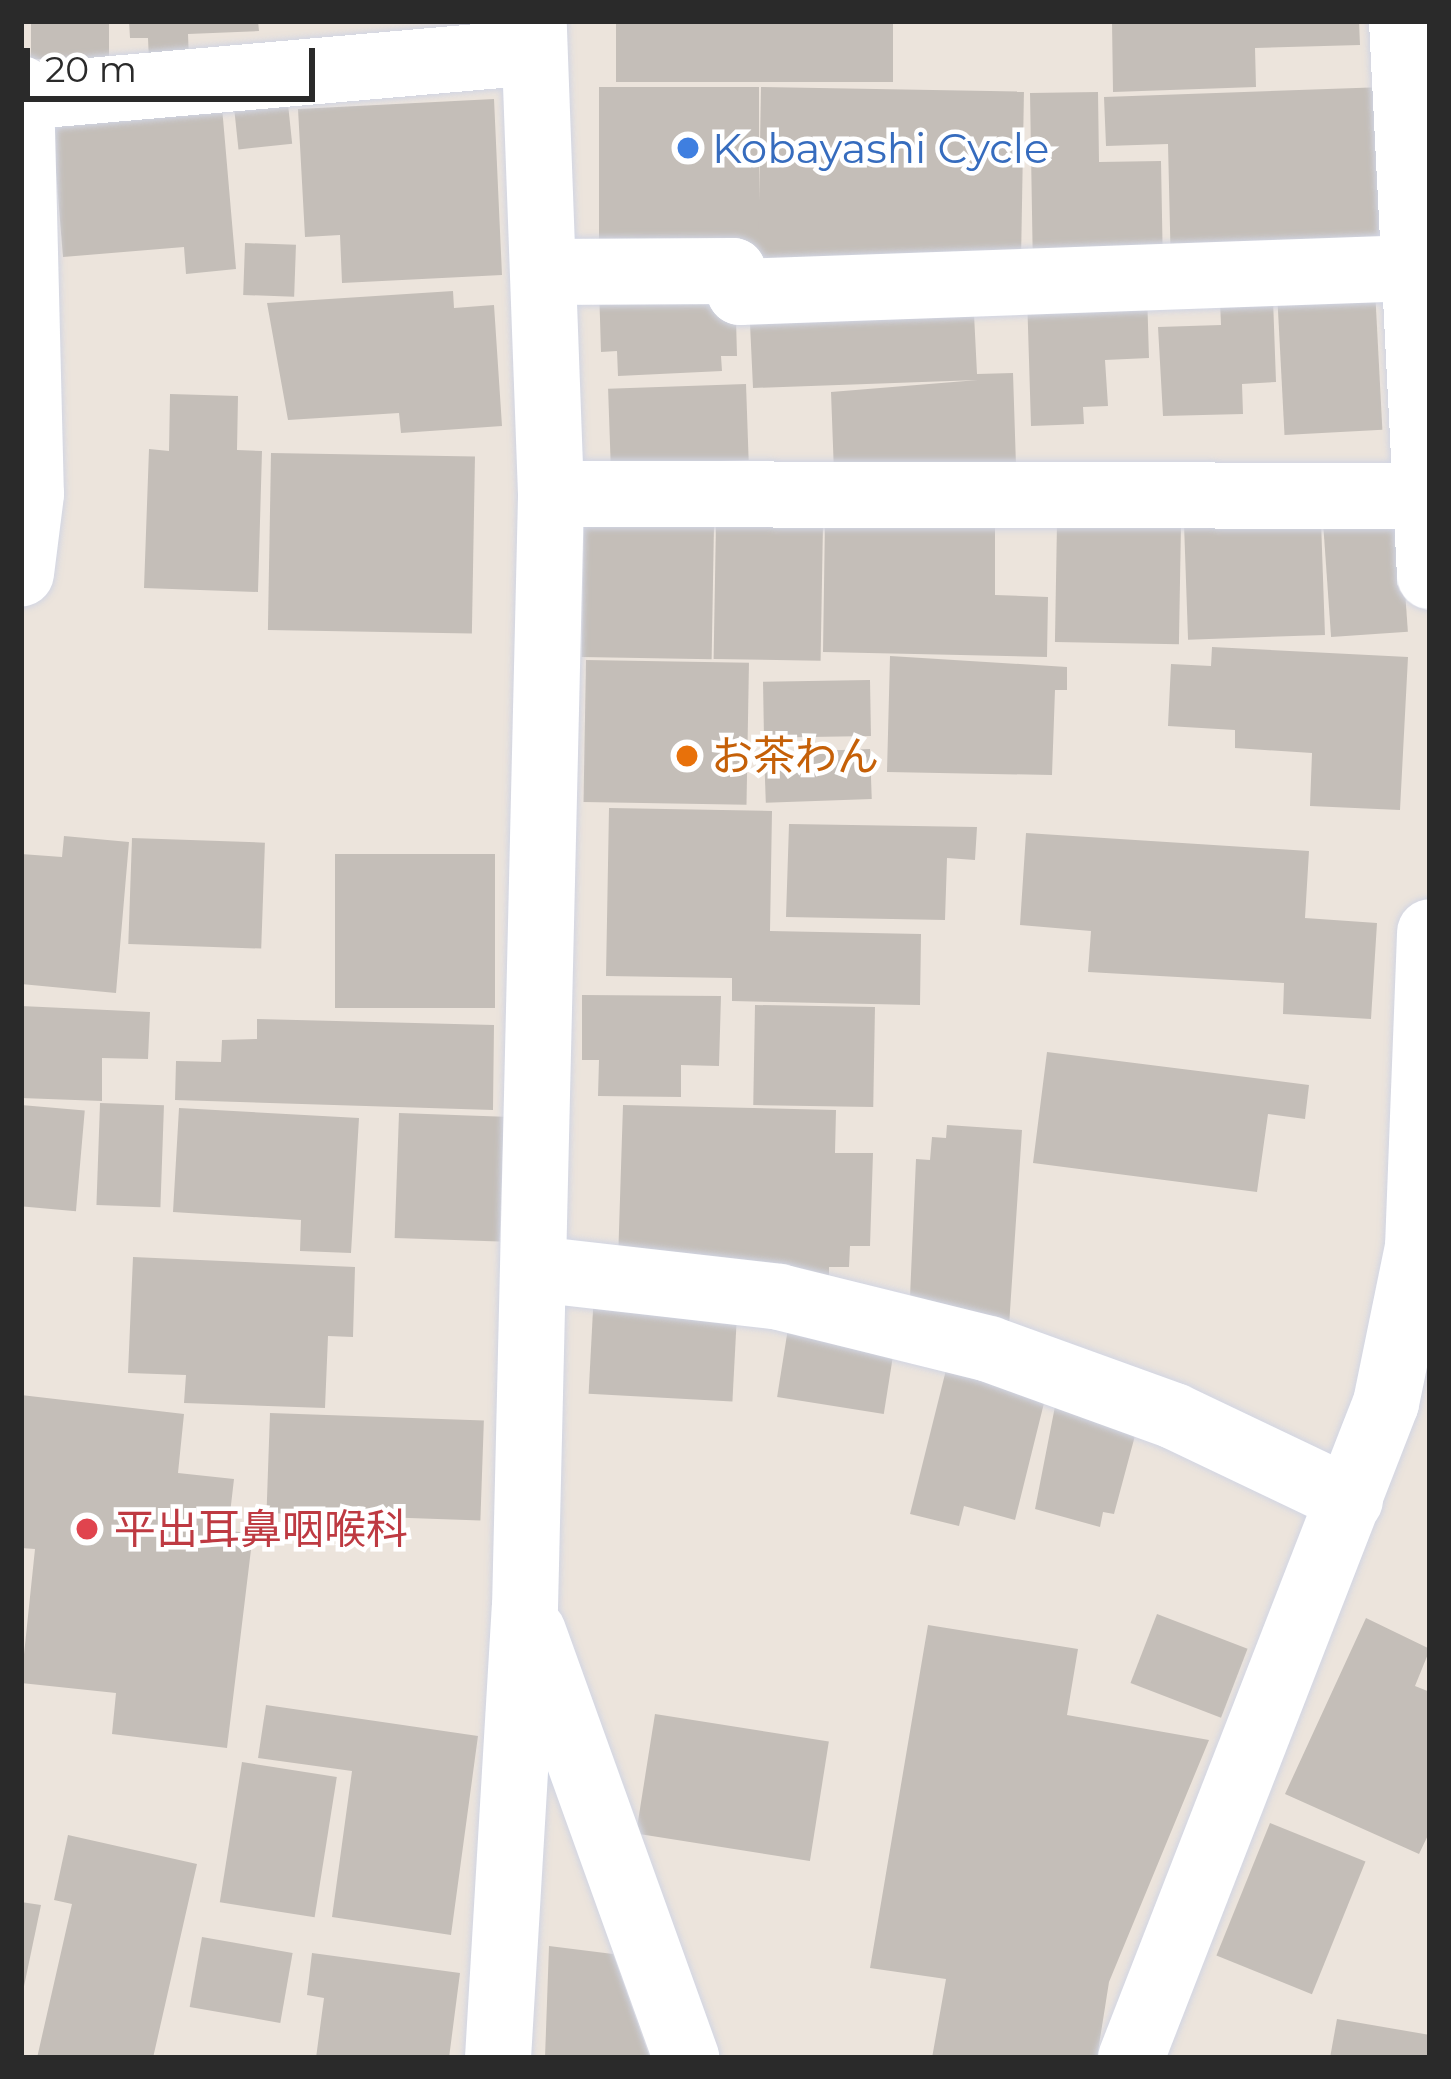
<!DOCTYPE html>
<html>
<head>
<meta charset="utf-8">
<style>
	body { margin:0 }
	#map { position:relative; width:1451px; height:2079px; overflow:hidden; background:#ece4dc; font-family:Montserrat,"Noto Sans JP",sans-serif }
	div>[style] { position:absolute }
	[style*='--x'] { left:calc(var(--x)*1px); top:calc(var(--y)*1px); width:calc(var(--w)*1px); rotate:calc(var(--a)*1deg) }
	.building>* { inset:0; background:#c4beb8; transform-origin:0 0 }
	.roads { filter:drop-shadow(0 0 3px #d1d5e3) drop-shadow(0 0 3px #d1d5e3) }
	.minor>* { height:66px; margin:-33px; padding:0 33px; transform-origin:33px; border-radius:33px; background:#fff }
	.dots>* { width:33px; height:33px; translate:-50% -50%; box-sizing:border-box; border:6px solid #fff; border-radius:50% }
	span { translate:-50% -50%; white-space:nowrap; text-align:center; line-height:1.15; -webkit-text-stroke:9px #fff; paint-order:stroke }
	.shop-label { font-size:42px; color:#366cbe }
	.left { translate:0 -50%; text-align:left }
	.food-label { font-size:42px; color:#c56008 }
	.health-label { font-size:42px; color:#be3a42 }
	.frame { position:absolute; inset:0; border:24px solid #2a2a2a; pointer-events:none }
	.scale { position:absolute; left:24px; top:48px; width:291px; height:54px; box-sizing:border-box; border:6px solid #2a2a2a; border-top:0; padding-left:15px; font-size:36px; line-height:42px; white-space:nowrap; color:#2a2a2a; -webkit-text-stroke:9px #fff; paint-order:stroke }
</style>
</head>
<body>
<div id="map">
	<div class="building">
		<div style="left:31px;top:21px;width:78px;height:38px"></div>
		<div style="clip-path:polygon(129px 21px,258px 21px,259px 31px,188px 34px,189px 60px,149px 61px,148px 38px,130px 38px)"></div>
		<div style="left:616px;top:21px;width:277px;height:61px"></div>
		<div style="clip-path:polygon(1112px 21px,1359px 21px,1360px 45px,1255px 48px,1256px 87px,1113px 92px)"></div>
		<div style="left:599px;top:87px;width:160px;height:173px"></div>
		<div style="left:761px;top:87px;width:263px;height:177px;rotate:1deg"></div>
		<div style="clip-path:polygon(1385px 87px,1390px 264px,1171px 271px,1168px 144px,1106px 146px,1104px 97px)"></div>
		<div style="clip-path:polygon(1098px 92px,1099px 162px,1161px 161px,1163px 270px,1033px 272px,1030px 93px)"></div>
		<div style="clip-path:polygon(494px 99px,502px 275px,342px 283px,340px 235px,305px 237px,298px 109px)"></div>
		<div style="left:288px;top:104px;width:40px;height:54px;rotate:84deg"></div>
		<div style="clip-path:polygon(222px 107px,236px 269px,186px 274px,184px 247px,63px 257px,52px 122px)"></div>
		<div style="left:245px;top:243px;width:51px;height:52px;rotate:2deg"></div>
		<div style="clip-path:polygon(735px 283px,737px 356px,721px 356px,722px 371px,618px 376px,617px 351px,601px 352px,599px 287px)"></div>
		<div style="left:1375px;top:289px;width:141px;height:98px;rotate:87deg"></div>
		<div style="clip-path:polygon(453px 291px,454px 308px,494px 305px,502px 426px,401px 433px,399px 413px,288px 420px,267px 303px)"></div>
		<div style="clip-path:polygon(1147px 292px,1149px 358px,1105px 360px,1108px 406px,1083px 407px,1084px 424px,1031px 426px,1027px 295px)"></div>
		<div style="clip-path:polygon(973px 294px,977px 374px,1013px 373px,1016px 466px,834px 473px,831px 392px,978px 380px,753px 388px,749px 302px)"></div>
		<div style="clip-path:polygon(1273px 299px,1276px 382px,1242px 384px,1243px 414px,1163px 416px,1158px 327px,1221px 325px,1220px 301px)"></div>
		<div style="left:746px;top:384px;width:76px;height:138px;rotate:88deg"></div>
		<div style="clip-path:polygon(170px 394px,238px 396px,237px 450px,262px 451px,258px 592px,144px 588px,149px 449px,169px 451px)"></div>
		<div style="left:271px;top:453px;width:204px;height:177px;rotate:1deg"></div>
		<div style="clip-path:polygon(825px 519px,995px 523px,995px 595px,1048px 597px,1047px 657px,823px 652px)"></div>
		<div style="left:1400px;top:519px;width:113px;height:77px;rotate:86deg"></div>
		<div style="left:1321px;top:521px;width:114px;height:137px;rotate:88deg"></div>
		<div style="left:716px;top:522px;width:107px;height:137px;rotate:1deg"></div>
		<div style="left:584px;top:523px;width:130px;height:134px;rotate:1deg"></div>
		<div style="left:1057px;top:523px;width:124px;height:119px;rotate:1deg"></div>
		<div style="clip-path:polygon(1212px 647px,1408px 657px,1400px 810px,1310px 806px,1312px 753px,1235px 748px,1235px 730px,1168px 726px,1171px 664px,1211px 666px)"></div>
		<div style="clip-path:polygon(890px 656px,1067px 667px,1067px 690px,1055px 690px,1052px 775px,887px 772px)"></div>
		<div style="left:586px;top:660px;width:163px;height:142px;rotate:1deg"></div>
		<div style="left:870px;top:680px;width:56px;height:107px;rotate:89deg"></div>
		<div style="left:870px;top:749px;width:50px;height:106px;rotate:88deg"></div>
		<div style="clip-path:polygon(609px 808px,772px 811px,770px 931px,921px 934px,920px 1005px,732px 1001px,732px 978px,606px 976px)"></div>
		<div style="clip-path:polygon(789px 824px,977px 827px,975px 860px,947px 858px,945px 920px,786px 917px)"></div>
		<div style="clip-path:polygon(1026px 833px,1309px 851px,1305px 918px,1377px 923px,1371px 1019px,1283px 1014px,1284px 983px,1088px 972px,1091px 931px,1020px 925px)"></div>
		<div style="clip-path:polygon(64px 836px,129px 842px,116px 993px,21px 984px,21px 854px,62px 857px)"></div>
		<div style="left:132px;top:838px;width:133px;height:106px;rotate:2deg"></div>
		<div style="left:335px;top:854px;width:160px;height:154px"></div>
		<div style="clip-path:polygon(582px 995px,721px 996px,719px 1066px,681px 1065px,681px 1097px,598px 1096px,599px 1060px,582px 1060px)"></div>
		<div style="left:755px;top:1005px;width:120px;height:100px;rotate:1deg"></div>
		<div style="clip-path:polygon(21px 1006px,150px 1012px,148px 1059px,102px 1058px,102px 1101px,21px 1098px)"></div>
		<div style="clip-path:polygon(257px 1019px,494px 1025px,493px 1110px,175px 1100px,176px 1061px,221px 1062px,222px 1040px,257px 1039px)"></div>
		<div style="clip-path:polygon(1047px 1052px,1309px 1085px,1305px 1119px,1268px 1114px,1257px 1192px,1033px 1163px)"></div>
		<div style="left:100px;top:1103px;width:64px;height:102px;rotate:2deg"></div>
		<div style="left:21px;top:1105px;width:64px;height:101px;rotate:5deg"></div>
		<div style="clip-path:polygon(623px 1105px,836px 1110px,835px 1153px,873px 1153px,870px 1246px,850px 1246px,849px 1267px,829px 1267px,829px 1280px,618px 1261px)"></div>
		<div style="clip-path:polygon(179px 1108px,359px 1118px,351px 1253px,300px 1251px,301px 1220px,173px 1212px)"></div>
		<div style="left:399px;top:1113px;width:105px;height:125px;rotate:2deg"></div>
		<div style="clip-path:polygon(947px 1125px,1022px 1130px,1009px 1326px,909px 1320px,916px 1159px,930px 1160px,932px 1137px,946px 1138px)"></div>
		<div style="clip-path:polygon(133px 1257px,355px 1267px,353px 1337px,328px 1336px,325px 1408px,184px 1403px,186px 1375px,128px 1373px)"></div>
		<div style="left:594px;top:1291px;width:144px;height:103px;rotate:3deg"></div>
		<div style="left:789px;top:1322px;width:108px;height:76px;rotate:9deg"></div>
		<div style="clip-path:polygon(947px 1366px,1047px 1391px,1015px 1520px,964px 1506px,959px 1526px,910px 1514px)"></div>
		<div style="clip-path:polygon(1058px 1391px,1140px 1417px,1114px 1514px,1103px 1512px,1100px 1527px,1035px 1509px)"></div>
		<div style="clip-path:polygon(21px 1395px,184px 1414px,178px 1473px,234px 1479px,228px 1531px,253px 1533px,227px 1748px,112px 1734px,116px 1693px,21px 1683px,35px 1549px,21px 1548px)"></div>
		<div style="left:270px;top:1413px;width:214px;height:100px;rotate:2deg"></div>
		<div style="left:1157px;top:1614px;width:97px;height:74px;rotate:21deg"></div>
		<div style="clip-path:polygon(1366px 1618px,1430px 1649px,1415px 1686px,1430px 1692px,1430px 1831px,1419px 1854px,1285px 1794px)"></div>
		<div style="clip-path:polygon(928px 1625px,1078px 1649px,1067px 1715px,1209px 1740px,1109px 1982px,1097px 2058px,932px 2058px,946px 1979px,870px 1968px)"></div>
		<div style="clip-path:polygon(266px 1705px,478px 1736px,451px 1935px,332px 1917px,352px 1771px,258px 1758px)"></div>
		<div style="left:655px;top:1714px;width:176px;height:121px;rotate:9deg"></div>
		<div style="left:242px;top:1762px;width:96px;height:142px;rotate:9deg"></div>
		<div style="left:1270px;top:1823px;width:103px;height:143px;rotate:22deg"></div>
		<div style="clip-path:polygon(68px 1835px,197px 1864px,153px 2058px,37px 2058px,72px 1904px,54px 1900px)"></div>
		<div style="clip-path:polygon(21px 1902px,41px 1905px,23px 1991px,21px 1990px)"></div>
		<div style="left:202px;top:1937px;width:92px;height:71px;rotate:10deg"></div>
		<div style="clip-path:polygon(549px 1946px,613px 1954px,650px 2058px,545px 2058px)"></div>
		<div style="clip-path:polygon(312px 1953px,460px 1973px,449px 2058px,316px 2058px,324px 1998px,307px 1995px)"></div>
		<div style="clip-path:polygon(1337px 2019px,1430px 2035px,1430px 2058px,1330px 2058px)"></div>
	</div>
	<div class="roads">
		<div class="minor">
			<div style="--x:1402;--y:21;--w:556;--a:87.11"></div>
			<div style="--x:21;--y:89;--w:405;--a:88.6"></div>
			<div style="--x:31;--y:494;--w:80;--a:97.2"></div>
			<div style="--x:21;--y:97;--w:515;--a:-5.01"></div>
			<div style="--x:543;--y:272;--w:190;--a:-0.3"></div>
			<div style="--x:733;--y:271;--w:22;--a:72"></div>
			<div style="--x:740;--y:292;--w:674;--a:-2.04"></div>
			<div style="--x:551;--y:494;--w:879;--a:0.13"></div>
			<div style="--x:535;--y:1269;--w:246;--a:6.5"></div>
			<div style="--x:779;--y:1297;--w:216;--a:13.9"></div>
			<div style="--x:989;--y:1349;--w:197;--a:19.9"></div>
			<div style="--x:1174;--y:1416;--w:195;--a:25.5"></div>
			<div style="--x:533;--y:1632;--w:453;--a:70.2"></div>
			<div style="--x:498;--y:2058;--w:451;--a:-86.6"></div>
			<div style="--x:525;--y:1608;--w:1114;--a:-88.66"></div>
			<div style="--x:551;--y:494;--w:473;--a:-92.1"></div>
			<div style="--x:1131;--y:2058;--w:703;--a:-68.73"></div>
			<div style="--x:1386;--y:1403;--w:159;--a:-78.4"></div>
			<div style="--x:1418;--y:1247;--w:315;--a:-87.8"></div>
		</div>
	</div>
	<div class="dots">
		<div style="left:688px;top:148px;background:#3f7fe0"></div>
		<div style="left:687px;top:756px;background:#e8710a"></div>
		<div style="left:87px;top:1529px;background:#e0444e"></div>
	</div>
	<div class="shop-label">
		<span class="left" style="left:712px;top:148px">Kobayashi Cycle</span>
	</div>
	<div class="food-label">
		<span class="left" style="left:711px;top:756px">お茶わん</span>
	</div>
	<div class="health-label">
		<span class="left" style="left:114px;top:1529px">平出耳鼻咽喉科</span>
	</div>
	<div class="frame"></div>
	<div class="scale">20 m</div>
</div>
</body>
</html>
